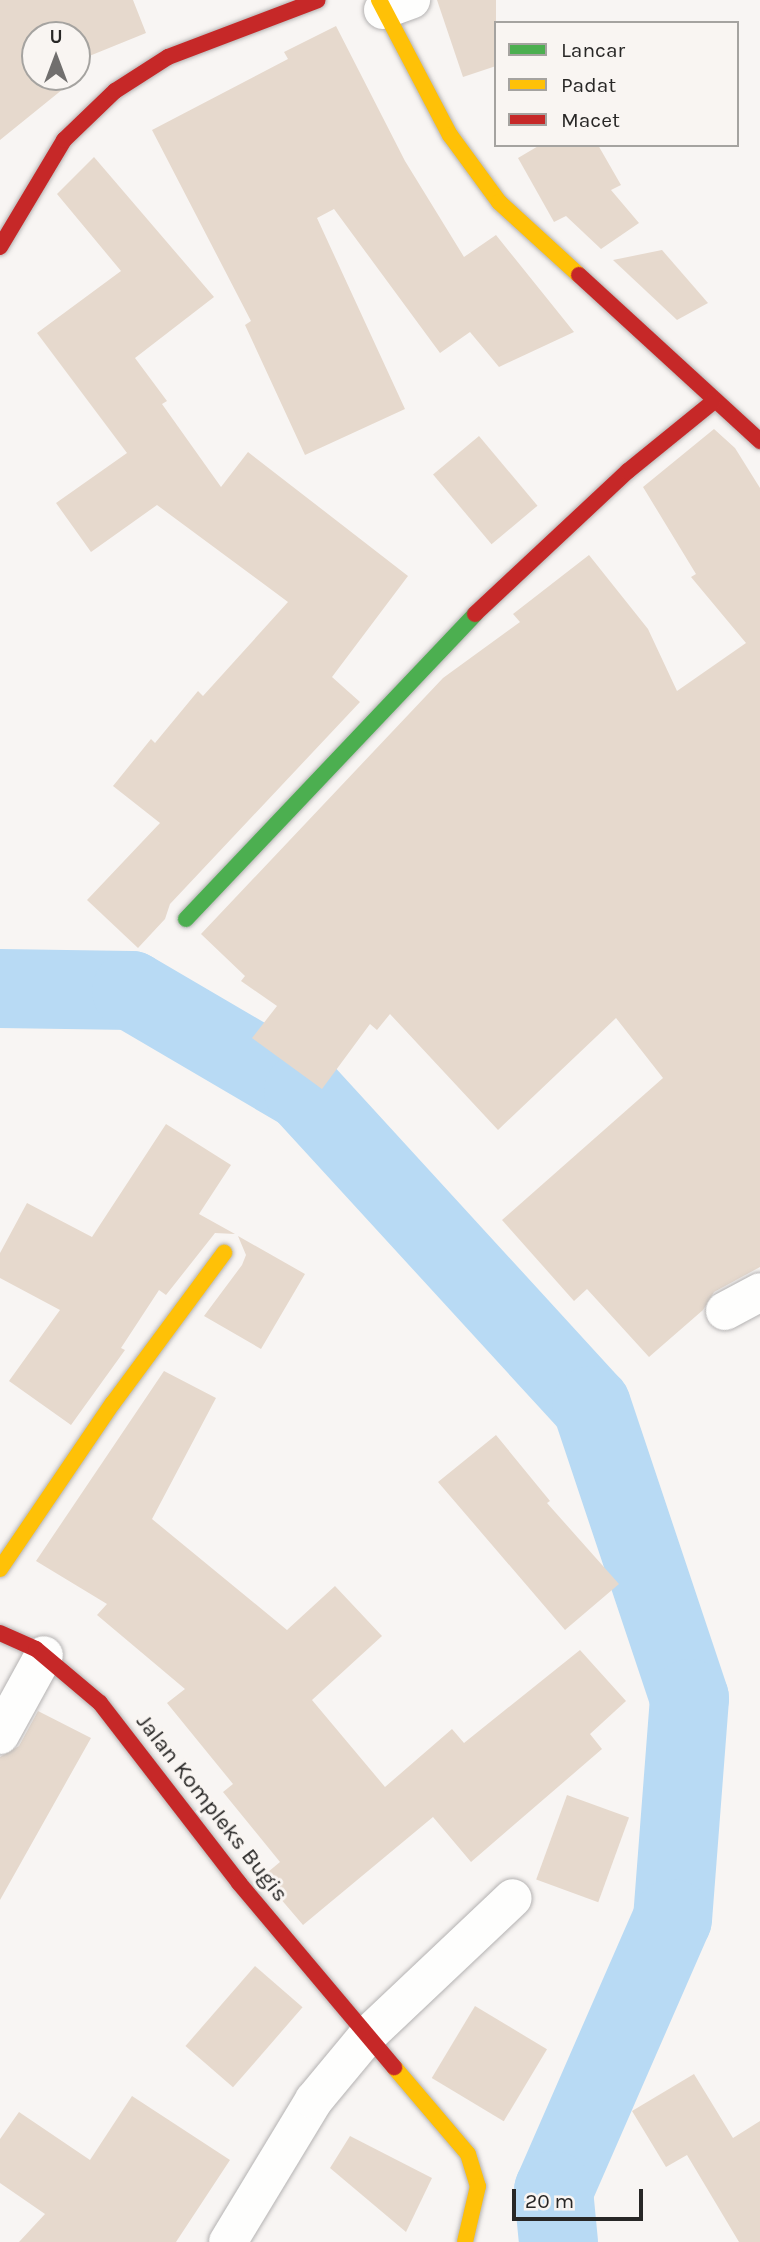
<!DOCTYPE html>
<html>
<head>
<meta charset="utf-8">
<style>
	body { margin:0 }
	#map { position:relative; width:760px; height:2242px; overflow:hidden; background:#f8f5f3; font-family:Karla,sans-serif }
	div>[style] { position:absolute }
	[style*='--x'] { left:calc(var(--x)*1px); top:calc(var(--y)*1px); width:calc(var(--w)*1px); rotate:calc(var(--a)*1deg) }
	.river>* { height:79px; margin:-39.5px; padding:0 39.5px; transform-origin:39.5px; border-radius:39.5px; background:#b8daf4 }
	.building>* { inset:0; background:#e6d9cd; transform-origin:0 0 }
	.roads { filter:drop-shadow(0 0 2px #b4b2b2) drop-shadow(0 0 2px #b4b2b2) }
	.street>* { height:38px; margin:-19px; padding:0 19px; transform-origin:19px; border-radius:19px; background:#fefefd }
	.fast>* { height:16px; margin:-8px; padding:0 8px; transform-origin:8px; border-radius:8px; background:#4caf50 }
	.slow>* { height:16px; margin:-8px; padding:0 8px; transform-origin:8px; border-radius:8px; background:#ffc107 }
	.jam>* { height:16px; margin:-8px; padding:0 8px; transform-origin:8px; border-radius:8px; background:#c62828 }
	span { translate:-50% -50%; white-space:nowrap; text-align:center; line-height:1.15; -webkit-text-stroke:6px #f9f5f2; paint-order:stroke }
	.street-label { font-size:23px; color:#282726 }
	.legend { position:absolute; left:494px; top:21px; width:245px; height:126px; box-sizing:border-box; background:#f9f5f2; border:2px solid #a5a3a0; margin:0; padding:9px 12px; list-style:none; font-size:21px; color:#282726 }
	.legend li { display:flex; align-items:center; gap:14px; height:35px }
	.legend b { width:35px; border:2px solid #a5a3a0 }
	.north { position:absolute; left:21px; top:21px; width:70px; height:70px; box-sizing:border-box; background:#f9f5f2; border:2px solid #a5a3a0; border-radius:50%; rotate:0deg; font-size:19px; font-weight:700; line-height:28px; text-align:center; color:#282726 }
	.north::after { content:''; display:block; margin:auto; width:24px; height:32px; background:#716f6e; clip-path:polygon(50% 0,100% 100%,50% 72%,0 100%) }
	.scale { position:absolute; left:512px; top:2189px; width:131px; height:32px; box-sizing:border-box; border:4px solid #282726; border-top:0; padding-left:9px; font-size:21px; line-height:24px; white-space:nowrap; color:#282726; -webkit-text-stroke:5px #f9f5f2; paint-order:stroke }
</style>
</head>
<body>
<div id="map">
	<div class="river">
		<div style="--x:0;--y:988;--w:131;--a:0.9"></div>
		<div style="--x:131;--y:990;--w:199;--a:30.4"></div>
		<div style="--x:303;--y:1091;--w:426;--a:47.5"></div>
		<div style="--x:591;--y:1405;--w:309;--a:71.5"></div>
		<div style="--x:689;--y:1698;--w:221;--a:94.4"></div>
		<div style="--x:672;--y:1918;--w:297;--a:113.6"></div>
		<div style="--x:553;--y:2190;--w:52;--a:84.5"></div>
	</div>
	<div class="building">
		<div style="clip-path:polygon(0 0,133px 0,146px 33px,77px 61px,77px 35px,35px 35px,35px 77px,53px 77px,63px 89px,0 140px)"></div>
		<div style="clip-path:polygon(437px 0,496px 0,496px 66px,463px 77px)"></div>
		<div style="clip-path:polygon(336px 26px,405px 161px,464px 257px,496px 235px,574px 332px,499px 367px,470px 332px,440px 353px,334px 209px,317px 218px,405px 409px,305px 455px,245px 325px,251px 321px,152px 130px,288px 59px,284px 52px)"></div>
		<div style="clip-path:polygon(540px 145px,598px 145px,621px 185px,611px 190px,639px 223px,601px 249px,566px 216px,554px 222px,518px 158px)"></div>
		<div style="clip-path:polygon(94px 157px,214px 297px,135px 358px,167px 401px,162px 404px,221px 487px,248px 452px,408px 576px,332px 677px,360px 702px,170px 904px,165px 919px,138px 948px,87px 900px,160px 823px,113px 786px,151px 739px,155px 743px,198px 691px,203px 696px,288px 602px,157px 505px,91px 552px,56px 503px,127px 453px,37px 333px,121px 271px,57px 194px)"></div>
		<div style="clip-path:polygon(662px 250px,708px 303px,677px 320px,613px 260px)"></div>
		<div style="clip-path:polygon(714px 429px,735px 448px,760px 488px,760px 1267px,714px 1292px,703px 1310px,649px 1357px,587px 1289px,574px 1301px,502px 1220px,663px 1078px,616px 1018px,498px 1130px,390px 1014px,377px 1030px,370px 1024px,322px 1089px,252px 1038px,277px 1006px,241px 981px,245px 976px,201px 934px,443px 678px,520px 622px,513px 614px,589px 555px,648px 629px,677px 691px,746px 643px,691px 577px,696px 574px,643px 487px)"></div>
		<div style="left:479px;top:436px;width:91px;height:60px;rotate:50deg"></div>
		<div style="clip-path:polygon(166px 1124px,231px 1165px,199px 1214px,235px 1234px,215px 1233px,166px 1295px,159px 1290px,121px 1348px,125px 1350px,71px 1425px,9px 1381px,60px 1310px,0 1278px,0 1253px,27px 1203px,92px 1237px)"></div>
		<div style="clip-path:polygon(238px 1236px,305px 1274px,261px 1349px,204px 1316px,242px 1265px,246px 1255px)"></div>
		<div style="clip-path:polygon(164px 1371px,216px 1398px,152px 1519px,287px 1630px,335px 1586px,382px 1636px,312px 1700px,385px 1787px,452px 1729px,464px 1743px,580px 1650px,626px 1701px,590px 1734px,602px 1749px,471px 1862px,433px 1817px,303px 1925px,262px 1877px,280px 1862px,223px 1792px,233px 1784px,167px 1703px,185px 1689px,97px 1615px,107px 1604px,36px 1561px)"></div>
		<div style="clip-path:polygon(496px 1435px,550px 1501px,547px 1503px,619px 1584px,565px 1630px,438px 1482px)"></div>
		<div style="clip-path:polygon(38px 1711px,91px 1738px,0 1900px,0 1757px,19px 1746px)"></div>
		<div style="left:567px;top:1795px;width:66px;height:90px;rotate:20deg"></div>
		<div style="left:255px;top:1966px;width:63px;height:106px;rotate:41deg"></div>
		<div style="left:475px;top:2006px;width:84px;height:84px;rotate:31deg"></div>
		<div style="clip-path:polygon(694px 2074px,733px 2138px,760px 2121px,760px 2242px,739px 2242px,687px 2155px,666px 2167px,632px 2111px)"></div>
		<div style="clip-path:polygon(132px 2096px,230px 2160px,176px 2242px,19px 2242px,45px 2214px,0 2183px,0 2139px,19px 2112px,90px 2160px)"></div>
		<div style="clip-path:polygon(350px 2136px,432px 2178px,406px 2232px,330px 2168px)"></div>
	</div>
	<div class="roads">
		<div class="street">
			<div style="--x:383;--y:10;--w:30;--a:-20"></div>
			<div style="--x:725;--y:1311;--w:40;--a:-28"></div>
			<div style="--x:0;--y:1735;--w:91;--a:-61.2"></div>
			<div style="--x:228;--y:2242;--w:166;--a:-58.8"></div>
			<div style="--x:314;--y:2100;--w:85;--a:-50.3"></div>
			<div style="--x:368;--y:2035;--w:199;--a:-43.4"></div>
		</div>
		<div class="fast">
			<div style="--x:186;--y:919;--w:420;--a:-46.5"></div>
		</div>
		<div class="slow">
			<div style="--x:379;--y:0;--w:153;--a:62.3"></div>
			<div style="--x:450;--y:135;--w:83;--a:53.8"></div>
			<div style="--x:499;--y:202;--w:108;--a:42.4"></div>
			<div style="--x:0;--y:1569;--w:201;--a:-55.8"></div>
			<div style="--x:113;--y:1403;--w:187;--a:-53.5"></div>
			<div style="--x:394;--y:2067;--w:114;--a:49.6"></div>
			<div style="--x:468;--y:2154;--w:34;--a:73"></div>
			<div style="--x:478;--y:2186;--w:57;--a:103.1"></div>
		</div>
		<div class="jam">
			<div style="--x:0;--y:247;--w:125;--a:-59.1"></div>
			<div style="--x:64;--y:140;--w:71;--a:-43.9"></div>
			<div style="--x:115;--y:91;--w:63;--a:-32.7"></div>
			<div style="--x:168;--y:57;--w:160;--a:-20.8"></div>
			<div style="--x:579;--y:275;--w:246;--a:42.5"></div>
			<div style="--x:475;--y:614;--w:209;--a:-43.1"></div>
			<div style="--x:628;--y:471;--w:109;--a:-39.1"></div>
			<div style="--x:0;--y:1633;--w:39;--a:24"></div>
			<div style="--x:36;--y:1649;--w:84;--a:40.2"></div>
			<div style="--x:100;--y:1703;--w:227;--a:52.3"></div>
			<div style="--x:239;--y:1883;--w:241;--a:49.9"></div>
		</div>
	</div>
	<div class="street-label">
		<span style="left:212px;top:1808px;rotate:52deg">Jalan Kompleks Bugis</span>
	</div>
	<ul class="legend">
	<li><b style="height:9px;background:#4caf50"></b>Lancar</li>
	<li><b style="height:9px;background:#ffc107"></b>Padat</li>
	<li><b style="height:9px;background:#c62828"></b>Macet</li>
	</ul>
	<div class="north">U</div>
	<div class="scale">20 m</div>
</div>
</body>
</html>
